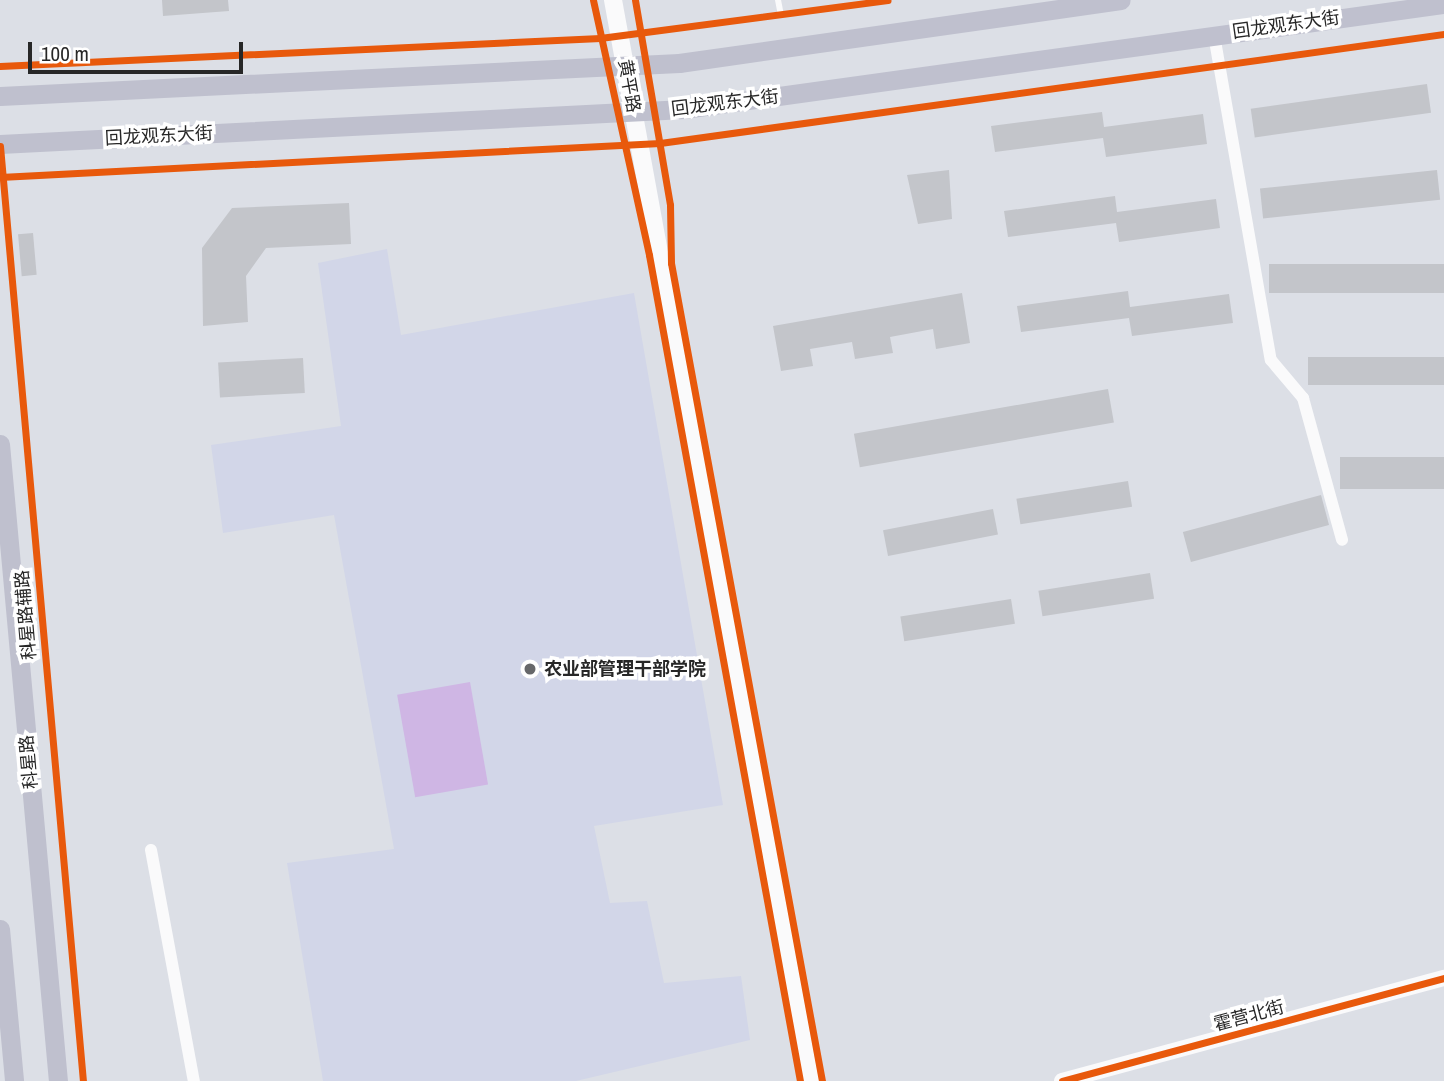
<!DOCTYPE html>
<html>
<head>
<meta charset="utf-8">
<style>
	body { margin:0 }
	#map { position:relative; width:1444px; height:1081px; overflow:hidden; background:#dcdfe6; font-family:"Archivo Narrow","Noto Sans SC",sans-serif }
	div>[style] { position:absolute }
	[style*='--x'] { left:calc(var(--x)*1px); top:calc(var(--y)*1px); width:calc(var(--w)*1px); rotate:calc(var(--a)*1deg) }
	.education>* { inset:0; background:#d2d6e8 }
	.pitch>* { inset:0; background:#cfb6e4; transform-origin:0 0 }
	.building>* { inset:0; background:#c3c5ca; transform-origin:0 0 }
	.service>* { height:6px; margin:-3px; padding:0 3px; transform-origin:3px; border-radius:3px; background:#fafafb }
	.minor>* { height:12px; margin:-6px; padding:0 6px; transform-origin:6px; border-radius:6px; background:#fafafb }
	.tertiary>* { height:16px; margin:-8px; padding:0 8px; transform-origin:8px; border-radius:8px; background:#fafafb }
	.secondary>* { height:18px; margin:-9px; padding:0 9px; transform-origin:9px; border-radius:9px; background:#fafafb }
	.primary>* { height:19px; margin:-9.5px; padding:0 9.5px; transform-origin:9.5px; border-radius:9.5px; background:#bfc0ce }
	.cycleway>* { height:7px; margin:-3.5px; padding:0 3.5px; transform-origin:3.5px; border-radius:3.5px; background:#e8590c }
	.dots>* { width:19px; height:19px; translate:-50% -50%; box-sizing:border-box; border:4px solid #fff; border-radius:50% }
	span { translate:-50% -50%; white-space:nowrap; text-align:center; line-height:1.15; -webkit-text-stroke:7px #fff; paint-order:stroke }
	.street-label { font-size:18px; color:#272727 }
	.poi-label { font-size:18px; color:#272727; font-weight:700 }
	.left { translate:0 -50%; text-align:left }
	.scale { position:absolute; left:28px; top:42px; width:215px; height:32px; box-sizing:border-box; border:4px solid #272727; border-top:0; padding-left:9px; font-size:21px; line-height:24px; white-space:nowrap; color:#272727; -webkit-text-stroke:5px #fff; paint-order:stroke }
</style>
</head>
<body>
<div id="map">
	<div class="education">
		<div style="clip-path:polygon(387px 249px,401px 335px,634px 293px,723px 805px,594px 826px,610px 903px,647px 901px,664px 983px,741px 976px,750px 1040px,576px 1081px,323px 1081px,287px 863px,394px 849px,334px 515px,223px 533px,211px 445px,341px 426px,318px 263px)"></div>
	</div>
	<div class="pitch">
		<div style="left:470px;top:682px;width:104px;height:74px;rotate:80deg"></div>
	</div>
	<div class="building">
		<div style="clip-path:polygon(162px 0,228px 0,229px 11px,163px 16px)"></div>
		<div style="left:1427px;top:84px;width:29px;height:178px;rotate:82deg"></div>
		<div style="clip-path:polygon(1102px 112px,1104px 127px,1203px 114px,1207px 144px,1106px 157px,1103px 138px,995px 152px,991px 126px)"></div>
		<div style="clip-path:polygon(949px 170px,952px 219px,918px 224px,907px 175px)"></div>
		<div style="left:1437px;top:170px;width:30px;height:178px;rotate:84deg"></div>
		<div style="clip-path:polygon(1115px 196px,1117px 212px,1216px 199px,1220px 228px,1119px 242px,1116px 223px,1008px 237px,1004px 211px)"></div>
		<div style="clip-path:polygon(349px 203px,351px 244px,266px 248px,246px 276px,248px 322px,203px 326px,202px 248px,232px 208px)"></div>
		<div style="left:33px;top:233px;width:42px;height:15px;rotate:85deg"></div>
		<div style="left:1444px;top:264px;width:29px;height:175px;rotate:90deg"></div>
		<div style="clip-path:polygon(1128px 291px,1130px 307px,1229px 294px,1233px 323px,1132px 336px,1129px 318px,1021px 332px,1017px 306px)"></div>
		<div style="clip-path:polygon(962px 293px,970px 343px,936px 349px,933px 329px,890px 337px,893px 353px,855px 359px,852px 342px,810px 349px,813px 366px,781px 371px,773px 326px)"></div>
		<div style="left:1444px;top:357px;width:28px;height:136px;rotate:90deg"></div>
		<div style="left:303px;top:358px;width:35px;height:85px;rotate:87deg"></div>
		<div style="left:1108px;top:389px;width:34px;height:258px;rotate:80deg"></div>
		<div style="left:1444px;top:457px;width:32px;height:104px;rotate:90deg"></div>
		<div style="left:1128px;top:481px;width:26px;height:113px;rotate:81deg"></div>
		<div style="left:1321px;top:495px;width:31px;height:143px;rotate:75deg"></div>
		<div style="left:993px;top:509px;width:26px;height:112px;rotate:79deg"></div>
		<div style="left:1150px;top:573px;width:26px;height:113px;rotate:81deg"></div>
		<div style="left:1011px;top:599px;width:25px;height:112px;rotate:81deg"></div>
	</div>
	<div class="service">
		<div style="--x:778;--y:0;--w:15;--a:79"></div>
	</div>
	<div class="minor">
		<div style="--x:1214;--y:35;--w:330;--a:80.1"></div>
		<div style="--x:1271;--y:360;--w:50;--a:49.9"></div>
		<div style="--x:1303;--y:398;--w:147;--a:74.6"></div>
		<div style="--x:151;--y:850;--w:235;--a:79.5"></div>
	</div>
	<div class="tertiary">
		<div style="--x:1062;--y:1081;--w:396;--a:-15.1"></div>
	</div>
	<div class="secondary">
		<div style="--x:613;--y:0;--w:1099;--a:79.67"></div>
	</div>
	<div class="primary">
		<div style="--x:0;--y:96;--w:680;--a:-2.78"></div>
		<div style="--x:679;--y:63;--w:446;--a:-8.1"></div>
		<div style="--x:0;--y:144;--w:685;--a:-2.93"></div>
		<div style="--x:684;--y:109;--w:767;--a:-7.87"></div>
		<div style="--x:0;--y:444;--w:640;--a:84.8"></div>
		<div style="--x:0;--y:929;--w:153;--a:84.7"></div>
	</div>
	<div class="cycleway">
		<div style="--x:593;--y:0;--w:261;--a:77.6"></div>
		<div style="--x:649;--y:255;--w:840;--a:79.64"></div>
		<div style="--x:635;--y:0;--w:208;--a:80.3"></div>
		<div style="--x:670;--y:205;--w:58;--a:89"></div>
		<div style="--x:671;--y:263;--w:832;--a:79.54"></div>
		<div style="--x:0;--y:66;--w:601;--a:-2.67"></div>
		<div style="--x:600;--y:38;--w:290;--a:-7.5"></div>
		<div style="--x:0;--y:146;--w:939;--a:84.93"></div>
		<div style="--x:0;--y:177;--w:661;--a:-2.95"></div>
		<div style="--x:660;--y:143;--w:792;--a:-7.92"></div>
		<div style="--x:1062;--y:1081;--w:396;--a:-15.1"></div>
	</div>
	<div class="dots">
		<div style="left:530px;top:669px;background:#66676a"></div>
	</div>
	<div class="street-label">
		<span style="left:1286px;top:25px;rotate:-8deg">回龙观东大街</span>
		<span style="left:629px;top:86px;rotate:80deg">黄平路</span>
		<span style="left:725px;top:103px;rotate:-7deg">回龙观东大街</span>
		<span style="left:159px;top:136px;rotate:-3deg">回龙观东大街</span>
		<span style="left:26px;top:615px;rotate:-95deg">科星路辅路</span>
		<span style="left:29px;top:762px;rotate:-95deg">科星路</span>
		<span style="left:1249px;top:1016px;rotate:-15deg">霍营北街</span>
	</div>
	<div class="poi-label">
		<span class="left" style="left:544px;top:669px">农业部管理干部学院</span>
	</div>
	<div class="scale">100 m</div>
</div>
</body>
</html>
